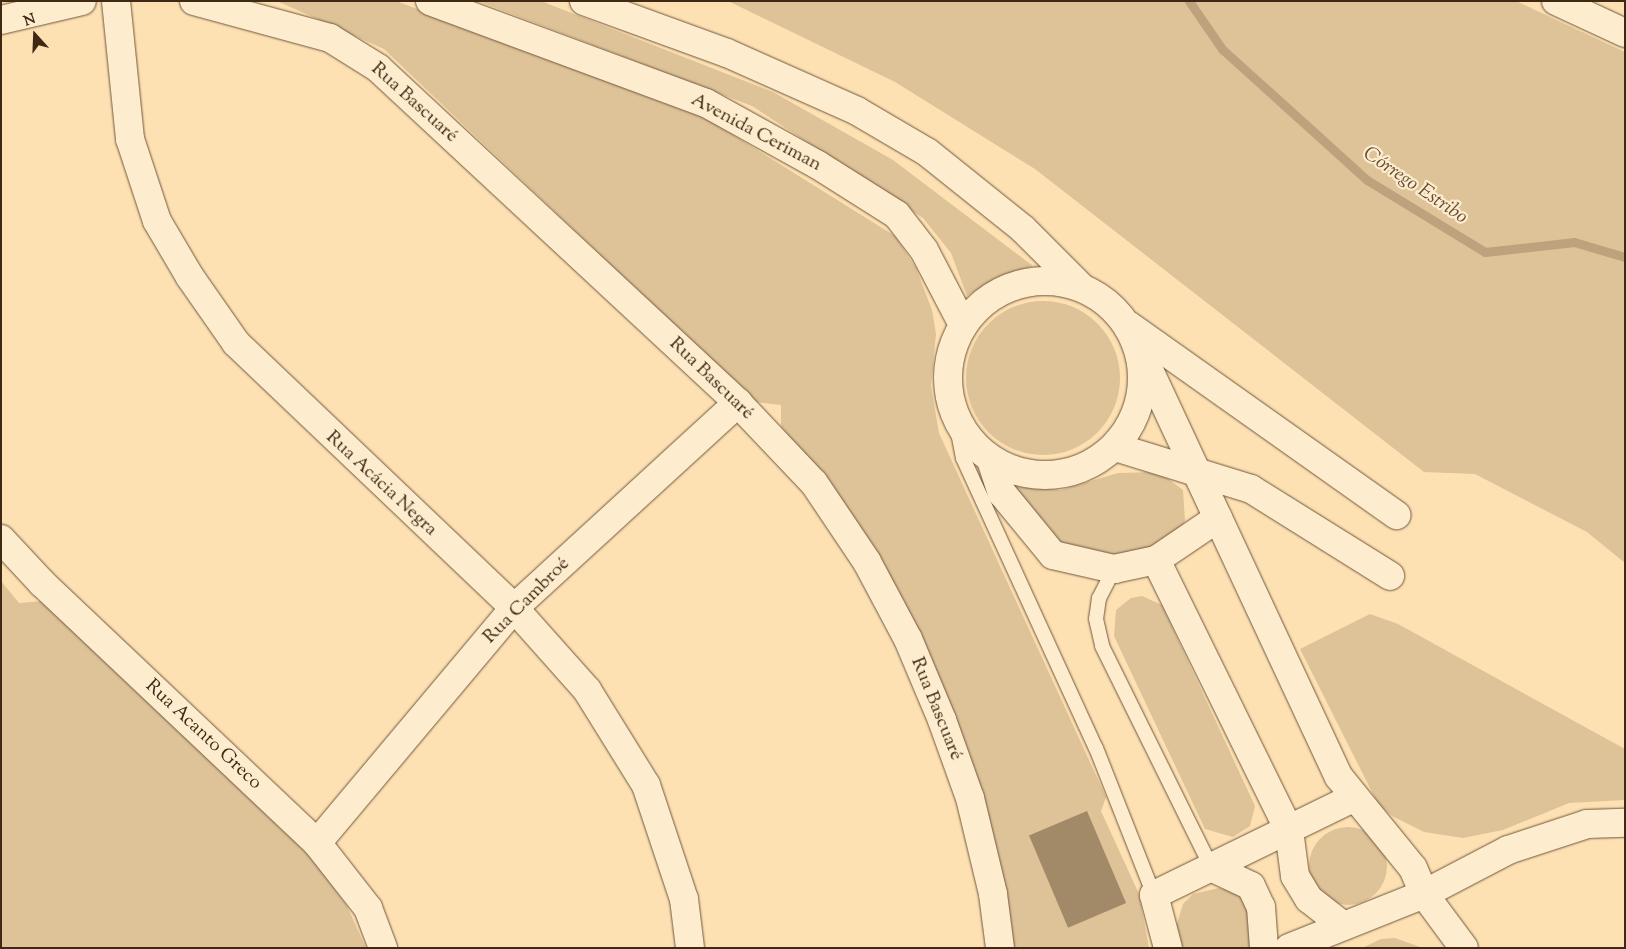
<!DOCTYPE html>
<html>
<head>
<meta charset="utf-8">
<style>
	body { margin:0 }
	#map { position:relative; width:1626px; height:949px; overflow:hidden; background:#fee1b3; font-family:"Sorts Mill Goudy",serif }
	div>[style] { position:absolute }
	[style*='--x'] { left:calc(var(--x)*1px); top:calc(var(--y)*1px); width:calc(var(--w)*1px); rotate:calc(var(--a)*1deg) }
	.green>* { inset:0; background:#dec298 }
	.round { border-radius:50% }
	.stream>* { height:9px; margin:-4.5px; padding:0 4.5px; transform-origin:4.5px; border-radius:4.5px; background:#bda27d }
	.building>* { inset:0; background:#a28967; transform-origin:0 0 }
	.roads { filter:drop-shadow(0 0 1px #6f573c) drop-shadow(0 0 1px #6f573c) }
	.lane>* { height:14px; margin:-7px; padding:0 7px; transform-origin:7px; border-radius:7px; background:#feecce }
	.street>* { height:28px; margin:-14px; padding:0 14px; transform-origin:14px; border-radius:14px; background:#feecce }
	.street>.ring { margin:-14px; padding:0; box-sizing:content-box; background:none; border:28px solid #feecce; border-radius:50% }
	.secondary>* { height:28px; margin:-14px; padding:0 14px; transform-origin:14px; border-radius:14px; background:#feecce }
	span { translate:-50% -50%; white-space:nowrap; text-align:center; line-height:1.15; -webkit-text-stroke:4.5px #feecce; paint-order:stroke }
	.street-label { font-size:19px; color:#3f2914 }
	.water-label { font-size:20px; color:#654d34; font-style:italic }
	.frame { position:absolute; inset:0; border:2px solid #3f2914; pointer-events:none }
	.north { position:absolute; left:10px; top:10px; width:50px; height:50px; -webkit-text-stroke:4px #feecce; paint-order:stroke; rotate:340deg; font-size:14px; font-weight:700; line-height:20px; text-align:center; color:#3f2914 }
	.north::after { content:''; display:block; margin:auto; width:18px; height:22px; background:#3f2914; clip-path:polygon(50% 0,100% 100%,50% 72%,0 100%) }
</style>
</head>
<body>
<div id="map">
	<div class="green">
		<div style="clip-path:polygon(277px 1px,396px 1px,706px 118px,895px 236px,916px 268px,932px 310px,936px 334px,931px 386px,939px 433px,1106px 797px,1101px 811px,1139px 894px,1149px 948px,1014px 948px,987px 811px,949px 700px,923px 641px,822px 476px,781px 426px,781px 405px,755px 402px,384px 49px)"></div>
		<div style="clip-path:polygon(478px 1px,541px 1px,773px 92px,893px 160px,1033px 266px,996px 278px,967px 296px,951px 253px,923px 218px,752px 106px)"></div>
		<div style="clip-path:polygon(728px 1px,1516px 1px,1625px 52px,1625px 563px,1587px 532px,1475px 474px,1424px 472px,1035px 169px,895px 82px)"></div>
		<div class="round" style="left:966px;top:301px;width:154px;height:154px"></div>
		<div style="clip-path:polygon(1159px 472px,1183px 490px,1185px 521px,1180px 531px,1154px 548px,1116px 556px,1061px 543px,1011px 486px,1061px 490px,1118px 473px)"></div>
		<div style="clip-path:polygon(1px 581px,19px 603px,43px 601px,308px 853px,347px 906px,366px 948px,1px 948px)"></div>
		<div style="clip-path:polygon(1142px 596px,1162px 605px,1255px 806px,1250px 826px,1233px 837px,1205px 829px,1114px 636px,1116px 610px,1131px 598px)"></div>
		<div style="clip-path:polygon(1370px 614px,1398px 624px,1625px 749px,1625px 800px,1569px 803px,1503px 830px,1463px 838px,1424px 832px,1392px 816px,1378px 804px,1300px 649px)"></div>
		<div class="round" style="left:1309px;top:827px;width:78px;height:78px"></div>
		<div style="clip-path:polygon(1219px 888px,1233px 891px,1250px 907px,1253px 940px,1249px 948px,1181px 948px,1175px 930px,1183px 904px,1193px 894px)"></div>
		<div style="clip-path:polygon(1395px 938px,1423px 948px,1362px 948px,1381px 939px)"></div>
	</div>
	<div class="stream">
		<div style="--x:1189;--y:1;--w:58;--a:55.5"></div>
		<div style="--x:1222;--y:49;--w:195;--a:42.1"></div>
		<div style="--x:1367;--y:180;--w:138;--a:31.4"></div>
		<div style="--x:1485;--y:252;--w:90;--a:-6.4"></div>
		<div style="--x:1574;--y:242;--w:53;--a:16.4"></div>
	</div>
	<div class="building">
		<div style="left:1087px;top:811px;width:100px;height:63px;rotate:67deg"></div>
	</div>
	<div class="roads">
		<div class="lane">
			<div style="--x:955;--y:417;--w:42;--a:79"></div>
			<div style="--x:963;--y:458;--w:319;--a:65.4"></div>
			<div style="--x:1096;--y:748;--w:158;--a:68.5"></div>
			<div style="--x:1114;--y:569;--w:33;--a:117"></div>
			<div style="--x:1099;--y:598;--w:21;--a:98"></div>
			<div style="--x:1096;--y:619;--w:28;--a:77"></div>
			<div style="--x:1102;--y:646;--w:246;--a:63.7"></div>
		</div>
		<div class="street">
			<div style="--x:116;--y:1;--w:139;--a:84.2"></div>
			<div style="--x:130;--y:139;--w:86;--a:71.8"></div>
			<div style="--x:157;--y:221;--w:65;--a:59.5"></div>
			<div style="--x:190;--y:277;--w:80;--a:55.1"></div>
			<div style="--x:236;--y:343;--w:384;--a:43.6"></div>
			<div style="--x:514;--y:608;--w:110;--a:48.3"></div>
			<div style="--x:587;--y:690;--w:112;--a:58.2"></div>
			<div style="--x:646;--y:785;--w:120;--a:71.6"></div>
			<div style="--x:684;--y:899;--w:49;--a:83"></div>
			<div style="--x:194;--y:1;--w:141;--a:15.2"></div>
			<div style="--x:330;--y:38;--w:57;--a:32"></div>
			<div style="--x:378;--y:68;--w:492;--a:42.9"></div>
			<div style="--x:738;--y:403;--w:110;--a:46.5"></div>
			<div style="--x:814;--y:483;--w:95;--a:56.1"></div>
			<div style="--x:867;--y:562;--w:87;--a:62"></div>
			<div style="--x:908;--y:639;--w:88;--a:67.2"></div>
			<div style="--x:942;--y:720;--w:83;--a:70.3"></div>
			<div style="--x:970;--y:798;--w:99;--a:76.5"></div>
			<div style="--x:993;--y:894;--w:54;--a:82.6"></div>
			<div style="--x:1556;--y:1;--w:76;--a:24.9"></div>
			<div style="--x:1;--y:20;--w:83;--a:-13.2"></div>
			<div class="ring" style="left:948px;top:281px;width:166px;height:166px"></div>
			<div style="--x:1128;--y:325;--w:329;--a:35.3"></div>
			<div style="--x:1135;--y:340;--w:482;--a:65"></div>
			<div style="--x:1339;--y:777;--w:117;--a:50.9"></div>
			<div style="--x:1413;--y:868;--w:28;--a:67"></div>
			<div style="--x:1424;--y:894;--w:67;--a:53.5"></div>
			<div style="--x:1115;--y:447;--w:142;--a:17.2"></div>
			<div style="--x:1251;--y:489;--w:164;--a:32"></div>
			<div style="--x:991;--y:460;--w:35;--a:72"></div>
			<div style="--x:1002;--y:493;--w:80;--a:50.6"></div>
			<div style="--x:1053;--y:555;--w:63;--a:12.9"></div>
			<div style="--x:1114;--y:569;--w:43;--a:-12.1"></div>
			<div style="--x:1156;--y:560;--w:75;--a:-34.1"></div>
			<div style="--x:1;--y:539;--w:60;--a:47"></div>
			<div style="--x:42;--y:583;--w:378;--a:43.4"></div>
			<div style="--x:317;--y:843;--w:83;--a:51.9"></div>
			<div style="--x:368;--y:908;--w:43;--a:69.4"></div>
			<div style="--x:1156;--y:560;--w:301;--a:63.8"></div>
			<div style="--x:1289;--y:830;--w:46;--a:82.6"></div>
			<div style="--x:1295;--y:876;--w:27;--a:59"></div>
			<div style="--x:1309;--y:899;--w:41;--a:38"></div>
			<div style="--x:317;--y:843;--w:307;--a:-50"></div>
			<div style="--x:514;--y:608;--w:304;--a:-42.5"></div>
			<div style="--x:1211;--y:867;--w:44;--a:25.4"></div>
			<div style="--x:1251;--y:886;--w:23;--a:65"></div>
			<div style="--x:1261;--y:907;--w:41;--a:85.8"></div>
			<div style="--x:1168;--y:948;--w:55;--a:-104.8"></div>
			<div style="--x:1154;--y:895;--w:221;--a:-26"></div>
			<div style="--x:1289;--y:948;--w:145;--a:-21.8"></div>
			<div style="--x:1424;--y:894;--w:95;--a:-27.6"></div>
			<div style="--x:1508;--y:850;--w:83;--a:-18.2"></div>
			<div style="--x:1587;--y:824;--w:38;--a:-2"></div>
		</div>
		<div class="secondary">
			<div style="--x:430;--y:1;--w:294;--a:20.3"></div>
			<div style="--x:706;--y:103;--w:128;--a:29"></div>
			<div style="--x:818;--y:165;--w:93;--a:32.3"></div>
			<div style="--x:897;--y:215;--w:44;--a:52.4"></div>
			<div style="--x:924;--y:250;--w:85;--a:62.5"></div>
			<div style="--x:584;--y:1;--w:152;--a:20"></div>
			<div style="--x:727;--y:53;--w:142;--a:24"></div>
			<div style="--x:857;--y:111;--w:81;--a:30.4"></div>
			<div style="--x:927;--y:152;--w:123;--a:38.7"></div>
			<div style="--x:1023;--y:229;--w:83;--a:45"></div>
		</div>
	</div>
	<div class="street-label">
		<span style="left:414px;top:103px;rotate:42deg">Rua Bascuaré</span>
		<span style="left:756px;top:133px;rotate:28deg">Avenida Ceriman</span>
		<span style="left:711px;top:379px;rotate:44deg">Rua Bascuaré</span>
		<span style="left:381px;top:484px;rotate:43deg">Rua Acácia Negra</span>
		<span style="left:527px;top:601px;rotate:-45deg">Rua Cambroé</span>
		<span style="left:936px;top:709px;rotate:68deg">Rua Bascuaré</span>
		<span style="left:203px;top:735px;rotate:43deg">Rua Acanto Greco</span>
	</div>
	<div class="water-label">
		<span style="left:1415px;top:186px;rotate:34deg">Córrego Estribo</span>
	</div>
	<div class="frame"></div>
	<div class="north">N</div>
</div>
</body>
</html>
